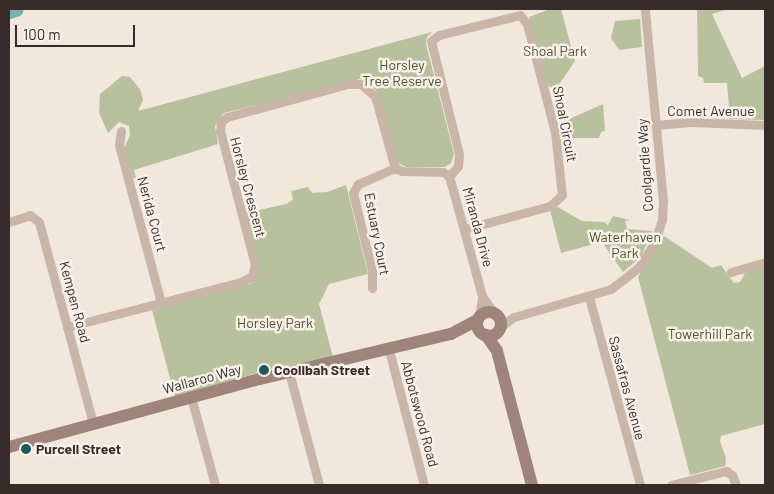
<!DOCTYPE html>
<html>
<head>
<meta charset="utf-8">
<style>
	body { margin:0 }
	#map { position:relative; width:774px; height:494px; overflow:hidden; background:#f2e7dd; font-family:Barlow,sans-serif }
	div>[style] { position:absolute }
	[style*='--x'] { left:calc(var(--x)*1px); top:calc(var(--y)*1px); width:calc(var(--w)*1px); rotate:calc(var(--a)*1deg) }
	.green>* { inset:0; background:#b8c19d }
	.river>* { height:15px; margin:-7.5px; padding:0 7.5px; transform-origin:7.5px; border-radius:7.5px; background:#7cafad }
	.street>* { height:9px; margin:-4.5px; padding:0 4.5px; transform-origin:4.5px; border-radius:4.5px; background:#cab6a9 }
	.secondary>* { height:12px; margin:-6px; padding:0 6px; transform-origin:6px; border-radius:6px; background:#9e847a }
	.secondary>.ring { margin:-6px; padding:0; box-sizing:content-box; background:none; border:12px solid #9e847a; border-radius:50% }
	.dots>* { width:14px; height:14px; translate:-50% -50%; box-sizing:border-box; border:2px solid #faf1ea; border-radius:50% }
	span { translate:-50% -50%; white-space:nowrap; text-align:center; line-height:1.15; -webkit-text-stroke:5px #faf1ea; paint-order:stroke }
	.park-label { font-size:14px; color:#4a552d }
	.street-label { font-size:14px; color:#372c29 }
	.poi-label { font-size:14px; color:#372c29; font-weight:700 }
	.left { translate:0 -50%; text-align:left }
	.frame { position:absolute; inset:0; border:10px solid #372c29; pointer-events:none }
	.scale { position:absolute; left:15px; top:25px; width:120px; height:22px; box-sizing:border-box; border:2px solid #372c29; border-top:0; padding-left:6px; font-size:15px; line-height:18px; white-space:nowrap; color:#372c29; -webkit-text-stroke:4px #faf1ea; paint-order:stroke }
</style>
</head>
<body>
<div id="map">
	<div class="green">
		<div style="clip-path:polygon(550px 9px,561px 9px,575px 61px,560px 83px,552px 87px,548px 86px,529px 17px)"></div>
		<div style="clip-path:polygon(697px 9px,729px 9px,712px 14px,742px 78px,765px 66px,765px 120px,730px 119px,727px 83px,704px 83px,703px 78px,698px 76px)"></div>
		<div style="clip-path:polygon(640px 19px,642px 47px,619px 50px,611px 38px,615px 21px)"></div>
		<div style="clip-path:polygon(432px 32px,427px 37px,426px 44px,454px 154px,451px 163px,445px 167px,406px 167px,398px 163px,378px 93px,371px 85px,360px 79px,224px 113px,215px 126px,218px 144px,134px 170px,136px 178px,133px 178px,124px 148px,130px 135px,129px 126px,119px 122px,108px 133px,99px 113px,100px 94px,122px 76px,130px 77px,140px 89px,143px 100px,138px 111px)"></div>
		<div style="clip-path:polygon(603px 104px,605px 131px,601px 132px,599px 138px,561px 138px,558px 124px)"></div>
		<div style="clip-path:polygon(346px 185px,368px 274px,329px 284px,319px 304px,333px 357px,267px 370px,175px 397px,152px 310px,250px 284px,257px 276px,259px 266px,246px 213px,286px 204px,293px 200px,291px 191px,308px 187px,312px 193px,327px 192px)"></div>
		<div style="clip-path:polygon(558px 207px,582px 221px,604px 222px,608px 225px,613px 216px,630px 220px,625px 221px,627px 229px,652px 231px,641px 257px,623px 272px,602px 242px,561px 253px,550px 210px)"></div>
		<div style="clip-path:polygon(664px 236px,712px 268px,721px 265px,734px 283px,740px 282px,745px 273px,765px 267px,765px 424px,721px 436px,720px 441px,726px 458px,725px 466px,690px 475px,638px 277px)"></div>
	</div>
	<div class="river">
		<div style="--x:9;--y:11;--w:7;--a:-16"></div>
	</div>
	<div class="street">
		<div style="--x:656;--y:125;--w:37;--a:-5"></div>
		<div style="--x:693;--y:122;--w:72;--a:2.4"></div>
		<div style="--x:121;--y:131;--w:14;--a:98"></div>
		<div style="--x:119;--y:145;--w:163;--a:75.1"></div>
		<div style="--x:395;--y:168;--w:8;--a:23"></div>
		<div style="--x:402;--y:171;--w:41;--a:1.4"></div>
		<div style="--x:443;--y:172;--w:7;--a:34"></div>
		<div style="--x:449;--y:176;--w:124;--a:74.6"></div>
		<div style="--x:482;--y:296;--w:19;--a:55"></div>
		<div style="--x:449;--y:177;--w:14;--a:-51"></div>
		<div style="--x:458;--y:166;--w:12;--a:-85"></div>
		<div style="--x:459;--y:154;--w:116;--a:-103.9"></div>
		<div style="--x:431;--y:41;--w:10;--a:-37"></div>
		<div style="--x:439;--y:35;--w:83;--a:-13.9"></div>
		<div style="--x:520;--y:15;--w:11;--a:52"></div>
		<div style="--x:527;--y:24;--w:112;--a:75.5"></div>
		<div style="--x:555;--y:132;--w:63;--a:83.7"></div>
		<div style="--x:562;--y:195;--w:16;--a:137"></div>
		<div style="--x:550;--y:206;--w:89;--a:165"></div>
		<div style="--x:9;--y:222;--w:22;--a:-18"></div>
		<div style="--x:30;--y:215;--w:11;--a:38"></div>
		<div style="--x:39;--y:222;--w:208;--a:75"></div>
		<div style="--x:731;--y:272;--w:35;--a:-16"></div>
		<div style="--x:372;--y:288;--w:17;--a:-90"></div>
		<div style="--x:372;--y:271;--w:80;--a:-103.7"></div>
		<div style="--x:353;--y:193;--w:10;--a:-61"></div>
		<div style="--x:358;--y:184;--w:40;--a:-23.4"></div>
		<div style="--x:589;--y:297;--w:195;--a:74.8"></div>
		<div style="--x:479;--y:317;--w:20;--a:-81"></div>
		<div style="--x:67;--y:327;--w:180;--a:-14.5"></div>
		<div style="--x:241;--y:282;--w:13;--a:-29"></div>
		<div style="--x:252;--y:276;--w:11;--a:-75"></div>
		<div style="--x:255;--y:265;--w:138;--a:-104.6"></div>
		<div style="--x:220;--y:131;--w:9;--a:-84"></div>
		<div style="--x:221;--y:122;--w:8;--a:-40"></div>
		<div style="--x:227;--y:117;--w:125;--a:-15.3"></div>
		<div style="--x:348;--y:84;--w:13;--a:0"></div>
		<div style="--x:361;--y:84;--w:18;--a:41"></div>
		<div style="--x:375;--y:96;--w:75;--a:74.5"></div>
		<div style="--x:500;--y:327;--w:17;--a:-36"></div>
		<div style="--x:514;--y:317;--w:101;--a:-16.1"></div>
		<div style="--x:611;--y:289;--w:36;--a:-38"></div>
		<div style="--x:639;--y:267;--w:31;--a:-58"></div>
		<div style="--x:655;--y:241;--w:23;--a:-72"></div>
		<div style="--x:662;--y:219;--w:18;--a:-87"></div>
		<div style="--x:663;--y:201;--w:193;--a:-95.4"></div>
		<div style="--x:389;--y:350;--w:139;--a:75.5"></div>
		<div style="--x:289;--y:372;--w:117;--a:75.1"></div>
		<div style="--x:191;--y:397;--w:91;--a:74.7"></div>
		<div style="--x:671;--y:485;--w:57;--a:-14.3"></div>
		<div style="--x:726;--y:471;--w:7;--a:34"></div>
		<div style="--x:732;--y:475;--w:11;--a:68"></div>
	</div>
	<div class="secondary">
		<div class="ring" style="left:477px;top:312px;width:12px;height:12px"></div>
		<div style="--x:486;--y:335;--w:19;--a:55"></div>
		<div style="--x:497;--y:351;--w:138;--a:75.4"></div>
		<div style="--x:9;--y:447;--w:260;--a:-15.2"></div>
		<div style="--x:260;--y:379;--w:196;--a:-13.3"></div>
		<div style="--x:451;--y:334;--w:30;--a:-28"></div>
	</div>
	<div class="dots">
		<div style="left:264px;top:370px;background:#1f5958"></div>
		<div style="left:26px;top:449px;background:#1f5958"></div>
	</div>
	<div class="park-label">
		<span style="left:555px;top:51px">Shoal Park</span>
		<span style="left:402px;top:73px">Horsley<br>Tree Reserve</span>
		<span style="left:625px;top:245px">Waterhaven<br>Park</span>
		<span style="left:275px;top:323px">Horsley Park</span>
		<span style="left:710px;top:334px">Towerhill Park</span>
	</div>
	<div class="street-label">
		<span style="left:711px;top:111px">Comet Avenue</span>
		<span style="left:565px;top:124px;rotate:79deg">Shoal Circuit</span>
		<span style="left:645px;top:165px;rotate:-94deg">Coolgardie Way</span>
		<span style="left:248px;top:187px;rotate:75deg">Horsley Crescent</span>
		<span style="left:152px;top:214px;rotate:75deg">Nerida Court</span>
		<span style="left:478px;top:227px;rotate:75deg">Miranda Drive</span>
		<span style="left:377px;top:234px;rotate:79deg">Estuary Court</span>
		<span style="left:75px;top:302px;rotate:75deg">Kempen Road</span>
		<span style="left:202px;top:379px;rotate:-15deg">Wallaroo Way</span>
		<span style="left:627px;top:388px;rotate:75deg">Sassafras Avenue</span>
		<span style="left:420px;top:414px;rotate:75deg">Abbotswood Road</span>
	</div>
	<div class="poi-label">
		<span class="left" style="left:274px;top:370px">Coolibah Street</span>
		<span class="left" style="left:36px;top:449px">Purcell Street</span>
	</div>
	<div class="frame"></div>
	<div class="scale">100 m</div>
</div>
</body>
</html>
